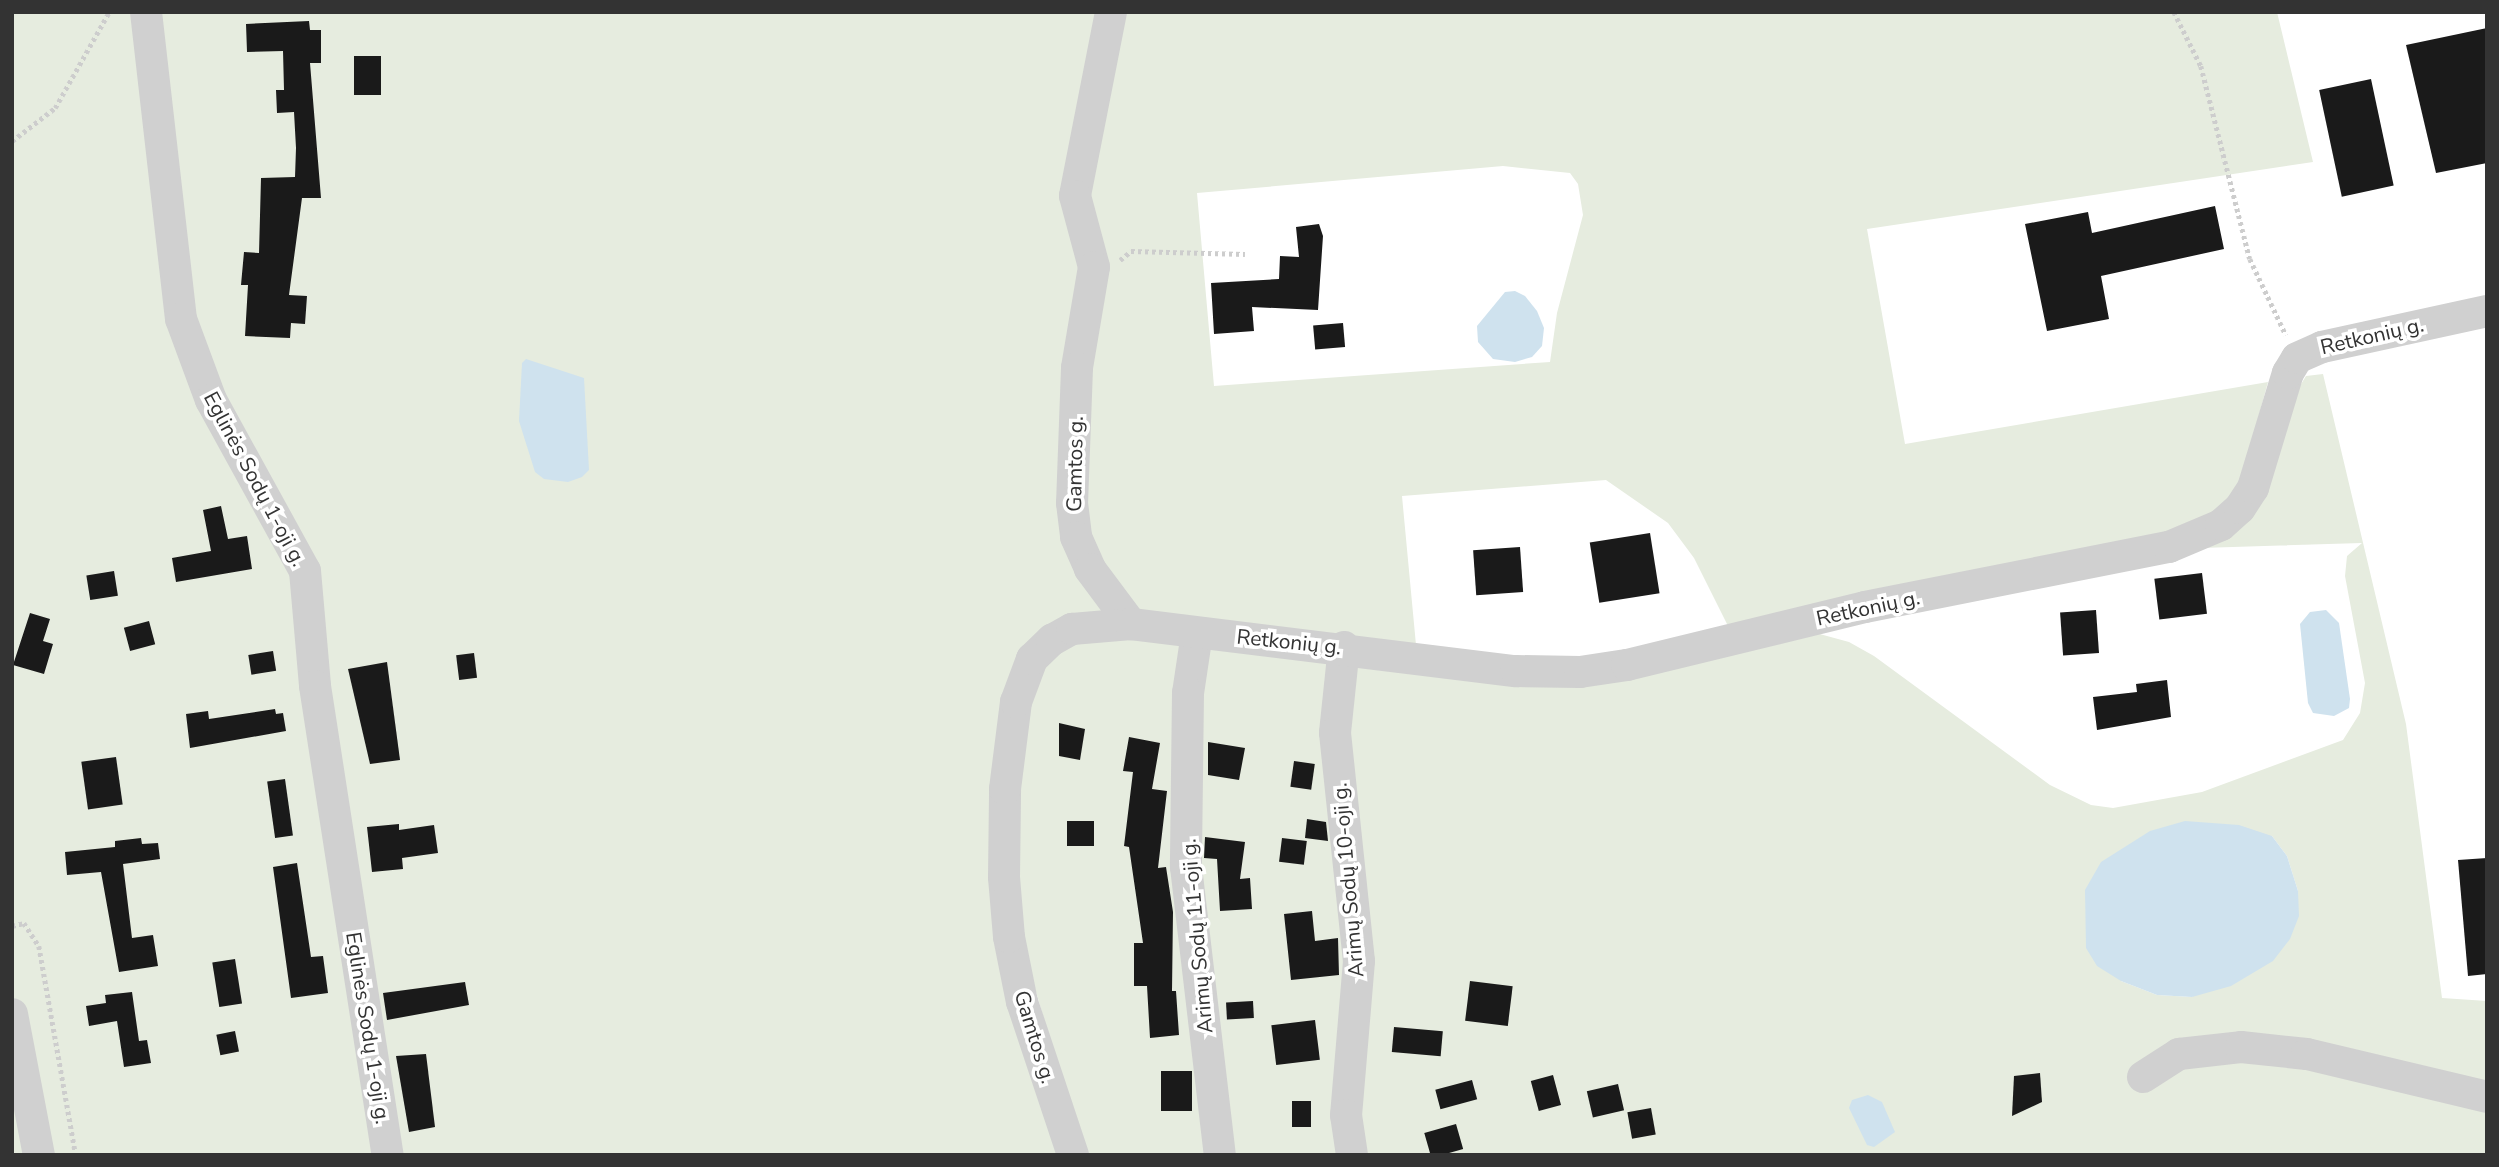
<!DOCTYPE html>
<html>
<head>
<meta charset="utf-8">
<style>
	body { margin:0 }
	#map { position:relative; width:2499px; height:1167px; overflow:hidden; background:#fff; font-family:"Nunito Sans",sans-serif }
	div>[style] { position:absolute }
	[style*='--x'] { left:calc(var(--x)*1px); top:calc(var(--y)*1px); width:calc(var(--w)*1px); rotate:calc(var(--a)*1deg) }
	.green>* { inset:0; background:#e6ecdf }
	.water>* { inset:0; background:#cfe2ee }
	.building>* { inset:0; background:#1a1a1a; transform-origin:0 0 }
	.path>* { height:4.5px; margin-top:-2.25px; transform-origin:0; background:repeating-linear-gradient(90deg,#cdcdcd 0 3.5px,transparent 0 7px) }
	.minor>* { height:32px; margin:-16px; padding:0 16px; transform-origin:16px; border-radius:16px; background:#d0d0d0 }
	span { translate:-50% -50%; white-space:nowrap; text-align:center; line-height:1.15; -webkit-text-stroke:7px #fff; paint-order:stroke }
	.street-label { font-size:21px; color:#333 }
	.frame { position:absolute; inset:0; border:14px solid #333; pointer-events:none }
</style>
</head>
<body>
<div id="map">
	<div class="green">
		<div style="clip-path:polygon(evenodd,12px 12px,2277px 12px,2313px 162px,1867px 229px,1905px 444px,2268px 382px,2237px 495px,2219px 516px,2183px 530px,1730px 630px,1694px 558px,1668px 523px,1606px 480px,1402px 496px,1416px 645px,1132px 614px,1029px 641px,994px 880px,1059px 1155px,12px 1155px,12px 12px,1503px 166px,1570px 173px,1578px 184px,1583px 215px,1557px 313px,1550px 362px,1214px 386px,1197px 193px,1503px 166px)"></div>
		<div style="clip-path:polygon(evenodd,2323px 374px,2406px 724px,2442px 998px,2487px 1001px,2487px 1155px,1084px 1155px,1024px 951px,1014px 840px,1024px 707px,1036px 676px,1056px 654px,1078px 640px,1116px 634px,1444px 672px,1816px 633px,1849px 642px,1874px 656px,2050px 785px,2091px 805px,2113px 808px,2202px 792px,2343px 740px,2360px 713px,2365px 683px,2345px 576px,2347px 556px,2362px 543px,2201px 548px,2306px 376px,2323px 374px,2272px 836px,2287px 856px,2298px 891px,2192px 997px,2157px 995px,2121px 981px,2272px 836px)"></div>
	</div>
	<div class="water">
		<div style="clip-path:polygon(1515px 291px,1525px 296px,1537px 311px,1544px 328px,1542px 346px,1532px 357px,1515px 362px,1493px 359px,1478px 342px,1477px 326px,1505px 292px)"></div>
		<div style="clip-path:polygon(526px 359px,584px 378px,589px 470px,582px 477px,568px 482px,544px 479px,535px 472px,519px 421px,522px 363px)"></div>
		<div style="clip-path:polygon(2326px 610px,2339px 623px,2350px 699px,2349px 708px,2334px 716px,2313px 713px,2308px 703px,2300px 624px,2310px 612px)"></div>
		<div style="clip-path:polygon(2185px 821px,2239px 825px,2272px 836px,2287px 856px,2298px 891px,2299px 916px,2290px 939px,2273px 961px,2231px 986px,2192px 997px,2157px 995px,2121px 981px,2097px 966px,2086px 948px,2085px 890px,2101px 862px,2150px 831px)"></div>
		<div style="clip-path:polygon(1868px 1095px,1882px 1102px,1895px 1132px,1874px 1147px,1867px 1145px,1849px 1108px,1852px 1100px)"></div>
	</div>
	<div class="building">
		<div style="clip-path:polygon(309px 21px,310px 30px,321px 30px,321px 63px,310px 63px,321px 198px,302px 198px,289px 295px,307px 296px,305px 324px,291px 323px,290px 338px,245px 336px,248px 285px,241px 285px,244px 252px,259px 253px,261px 178px,295px 177px,296px 148px,294px 112px,277px 113px,276px 90px,284px 90px,283px 51px,247px 52px,246px 24px)"></div>
		<div style="clip-path:polygon(2487px 28px,2487px 163px,2436px 173px,2406px 45px)"></div>
		<div style="left:354px;top:56px;width:27px;height:39px"></div>
		<div style="left:2371px;top:79px;width:109px;height:53px;rotate:78deg"></div>
		<div style="clip-path:polygon(2215px 206px,2224px 249px,2101px 276px,2109px 319px,2047px 331px,2025px 224px,2088px 212px,2092px 233px)"></div>
		<div style="clip-path:polygon(1319px 224px,1323px 236px,1318px 310px,1252px 307px,1254px 331px,1214px 334px,1211px 283px,1279px 279px,1280px 256px,1299px 257px,1296px 227px)"></div>
		<div style="left:1343px;top:323px;width:24px;height:30px;rotate:85deg"></div>
		<div style="clip-path:polygon(221px 506px,228px 539px,247px 536px,252px 569px,176px 582px,172px 558px,211px 551px,203px 510px)"></div>
		<div style="left:1650px;top:533px;width:61px;height:61px;rotate:81deg"></div>
		<div style="left:1520px;top:547px;width:45px;height:47px;rotate:86deg"></div>
		<div style="left:114px;top:571px;width:25px;height:28px;rotate:81deg"></div>
		<div style="left:2202px;top:573px;width:41px;height:48px;rotate:83deg"></div>
		<div style="left:2096px;top:610px;width:43px;height:36px;rotate:86deg"></div>
		<div style="clip-path:polygon(30px 613px,50px 619px,43px 641px,53px 644px,44px 674px,13px 665px)"></div>
		<div style="left:149px;top:621px;width:24px;height:26px;rotate:75deg"></div>
		<div style="left:273px;top:651px;width:20px;height:25px;rotate:81deg"></div>
		<div style="left:474px;top:653px;width:25px;height:18px;rotate:83deg"></div>
		<div style="clip-path:polygon(387px 662px,400px 760px,370px 764px,348px 669px)"></div>
		<div style="clip-path:polygon(2167px 680px,2171px 717px,2097px 730px,2093px 697px,2137px 692px,2136px 684px)"></div>
		<div style="clip-path:polygon(275px 709px,276px 714px,283px 713px,286px 731px,190px 748px,186px 714px,208px 711px,209px 719px)"></div>
		<div style="clip-path:polygon(1059px 723px,1085px 729px,1080px 760px,1059px 756px)"></div>
		<div style="clip-path:polygon(1129px 737px,1160px 743px,1152px 789px,1167px 791px,1158px 868px,1166px 867px,1173px 912px,1172px 991px,1176px 991px,1179px 1035px,1150px 1038px,1147px 986px,1134px 986px,1134px 943px,1143px 943px,1129px 847px,1124px 846px,1133px 772px,1123px 771px)"></div>
		<div style="clip-path:polygon(1208px 742px,1245px 748px,1239px 780px,1208px 775px)"></div>
		<div style="left:116px;top:757px;width:48px;height:35px;rotate:82deg"></div>
		<div style="left:1294px;top:761px;width:21px;height:26px;rotate:8deg"></div>
		<div style="left:285px;top:779px;width:57px;height:18px;rotate:82deg"></div>
		<div style="clip-path:polygon(1307px 819px,1326px 822px,1328px 841px,1305px 838px)"></div>
		<div style="left:1067px;top:821px;width:27px;height:25px"></div>
		<div style="clip-path:polygon(399px 824px,399px 830px,434px 825px,438px 853px,402px 858px,403px 869px,372px 872px,367px 827px)"></div>
		<div style="clip-path:polygon(1205px 837px,1245px 842px,1240px 879px,1250px 878px,1252px 909px,1220px 911px,1217px 859px,1204px 858px)"></div>
		<div style="clip-path:polygon(141px 838px,142px 844px,158px 843px,160px 859px,123px 864px,132px 938px,153px 935px,158px 966px,119px 972px,101px 872px,67px 875px,65px 852px,115px 847px,115px 841px)"></div>
		<div style="left:1282px;top:838px;width:25px;height:24px;rotate:7deg"></div>
		<div style="clip-path:polygon(2487px 858px,2487px 974px,2468px 976px,2458px 860px)"></div>
		<div style="clip-path:polygon(297px 863px,311px 957px,323px 956px,328px 993px,291px 998px,273px 867px)"></div>
		<div style="clip-path:polygon(1312px 911px,1315px 941px,1338px 938px,1339px 975px,1291px 980px,1284px 914px)"></div>
		<div style="left:235px;top:959px;width:45px;height:23px;rotate:81deg"></div>
		<div style="left:1470px;top:981px;width:43px;height:40px;rotate:7deg"></div>
		<div style="clip-path:polygon(465px 982px,469px 1005px,387px 1020px,383px 993px)"></div>
		<div style="clip-path:polygon(132px 992px,139px 1041px,147px 1040px,151px 1063px,124px 1067px,117px 1021px,89px 1026px,86px 1006px,106px 1003px,105px 995px)"></div>
		<div style="left:1253px;top:1001px;width:17px;height:27px;rotate:87deg"></div>
		<div style="left:1315px;top:1020px;width:40px;height:44px;rotate:83deg"></div>
		<div style="left:1394px;top:1027px;width:49px;height:25px;rotate:5deg"></div>
		<div style="left:235px;top:1031px;width:21px;height:19px;rotate:79deg"></div>
		<div style="clip-path:polygon(426px 1054px,435px 1127px,409px 1132px,396px 1056px)"></div>
		<div style="left:1161px;top:1071px;width:31px;height:40px"></div>
		<div style="clip-path:polygon(2040px 1073px,2042px 1102px,2012px 1116px,2014px 1076px)"></div>
		<div style="left:1553px;top:1075px;width:31px;height:23px;rotate:75deg"></div>
		<div style="left:1472px;top:1080px;width:20px;height:38px;rotate:75deg"></div>
		<div style="left:1618px;top:1084px;width:27px;height:32px;rotate:77deg"></div>
		<div style="left:1311px;top:1101px;width:26px;height:19px;rotate:90deg"></div>
		<div style="left:1651px;top:1108px;width:27px;height:24px;rotate:80deg"></div>
		<div style="left:1456px;top:1124px;width:26px;height:33px;rotate:74deg"></div>
	</div>
	<div class="path">
		<div style="--x:2174;--y:12;--w:60;--a:63.4"></div>
		<div style="--x:2201;--y:66;--w:199;--a:75.8"></div>
		<div style="--x:2250;--y:259;--w:84;--a:64.7"></div>
		<div style="--x:12;--y:141;--w:54;--a:-37.5"></div>
		<div style="--x:55;--y:108;--w:110;--a:-60.6"></div>
		<div style="--x:1120;--y:260;--w:14;--a:-39"></div>
		<div style="--x:1131;--y:251;--w:114;--a:1.5"></div>
		<div style="--x:12;--y:926;--w:12;--a:-14"></div>
		<div style="--x:24;--y:923;--w:27;--a:57"></div>
		<div style="--x:39;--y:946;--w:212;--a:80"></div>
	</div>
	<div class="minor">
		<div style="--x:146;--y:12;--w:309;--a:83.5"></div>
		<div style="--x:181;--y:319;--w:86;--a:69.7"></div>
		<div style="--x:211;--y:400;--w:195;--a:61.2"></div>
		<div style="--x:305;--y:571;--w:115;--a:85"></div>
		<div style="--x:315;--y:686;--w:475;--a:81.2"></div>
		<div style="--x:1111;--y:12;--w:187;--a:101.1"></div>
		<div style="--x:1075;--y:196;--w:73;--a:75"></div>
		<div style="--x:1094;--y:267;--w:102;--a:99.6"></div>
		<div style="--x:1077;--y:368;--w:135;--a:92.1"></div>
		<div style="--x:1072;--y:503;--w:34;--a:83"></div>
		<div style="--x:1076;--y:537;--w:35;--a:66"></div>
		<div style="--x:1090;--y:569;--w:69;--a:53.3"></div>
		<div style="--x:1197;--y:633;--w:61;--a:98.5"></div>
		<div style="--x:1188;--y:693;--w:174;--a:90.7"></div>
		<div style="--x:1186;--y:867;--w:290;--a:83.3"></div>
		<div style="--x:1344;--y:647;--w:86;--a:96"></div>
		<div style="--x:1335;--y:733;--w:229;--a:84"></div>
		<div style="--x:1359;--y:961;--w:155;--a:94.8"></div>
		<div style="--x:1346;--y:1115;--w:40;--a:81.5"></div>
		<div style="--x:12;--y:1014;--w:144;--a:79.2"></div>
		<div style="--x:2143;--y:1077;--w:43;--a:-32.6"></div>
		<div style="--x:2179;--y:1054;--w:62;--a:-6.4"></div>
		<div style="--x:2241;--y:1047;--w:66;--a:6.1"></div>
		<div style="--x:2307;--y:1054;--w:185;--a:13.4"></div>
		<div style="--x:1073;--y:1155;--w:161;--a:-108.4"></div>
		<div style="--x:1022;--y:1002;--w:66;--a:-101.3"></div>
		<div style="--x:1009;--y:937;--w:60;--a:-94.8"></div>
		<div style="--x:1004;--y:877;--w:88;--a:-89.3"></div>
		<div style="--x:1005;--y:789;--w:88;--a:-82.8"></div>
		<div style="--x:1016;--y:702;--w:46;--a:-69.6"></div>
		<div style="--x:1032;--y:659;--w:28;--a:-44"></div>
		<div style="--x:1052;--y:640;--w:23;--a:-29"></div>
		<div style="--x:1072;--y:629;--w:59;--a:-4.8"></div>
		<div style="--x:1131;--y:624;--w:388;--a:7"></div>
		<div style="--x:1516;--y:671;--w:64;--a:0.9"></div>
		<div style="--x:1580;--y:672;--w:48;--a:-8.5"></div>
		<div style="--x:1627;--y:665;--w:245;--a:-13.7"></div>
		<div style="--x:1865;--y:607;--w:310;--a:-11.2"></div>
		<div style="--x:2169;--y:547;--w:56;--a:-22.9"></div>
		<div style="--x:2221;--y:525;--w:25;--a:-42"></div>
		<div style="--x:2240;--y:508;--w:24;--a:-57"></div>
		<div style="--x:2253;--y:488;--w:120;--a:-73.1"></div>
		<div style="--x:2288;--y:373;--w:17;--a:-59"></div>
		<div style="--x:2297;--y:358;--w:27;--a:-24"></div>
		<div style="--x:2322;--y:347;--w:169;--a:-12.3"></div>
	</div>
	<div class="street-label">
		<span style="left:2372px;top:336px;rotate:-13deg">Retkonių g.</span>
		<span style="left:1075px;top:464px;rotate:-89deg">Gamtos g.</span>
		<span style="left:255px;top:479px;rotate:62deg">Eglinės Sodų 1-oji g.</span>
		<span style="left:1868px;top:608px;rotate:-12deg">Retkonių g.</span>
		<span style="left:1289px;top:642px;rotate:6deg">Retkonių g.</span>
		<span style="left:1348px;top:880px;rotate:-95deg">Arimų Sodų 10-oji g.</span>
		<span style="left:1197px;top:936px;rotate:-95deg">Arimų Sodų 11-oji g.</span>
		<span style="left:368px;top:1028px;rotate:81deg">Eglinės Sodų 1-oji g.</span>
		<span style="left:1035px;top:1037px;rotate:73deg">Gamtos g.</span>
	</div>
	<div class="frame"></div>
</div>
</body>
</html>
